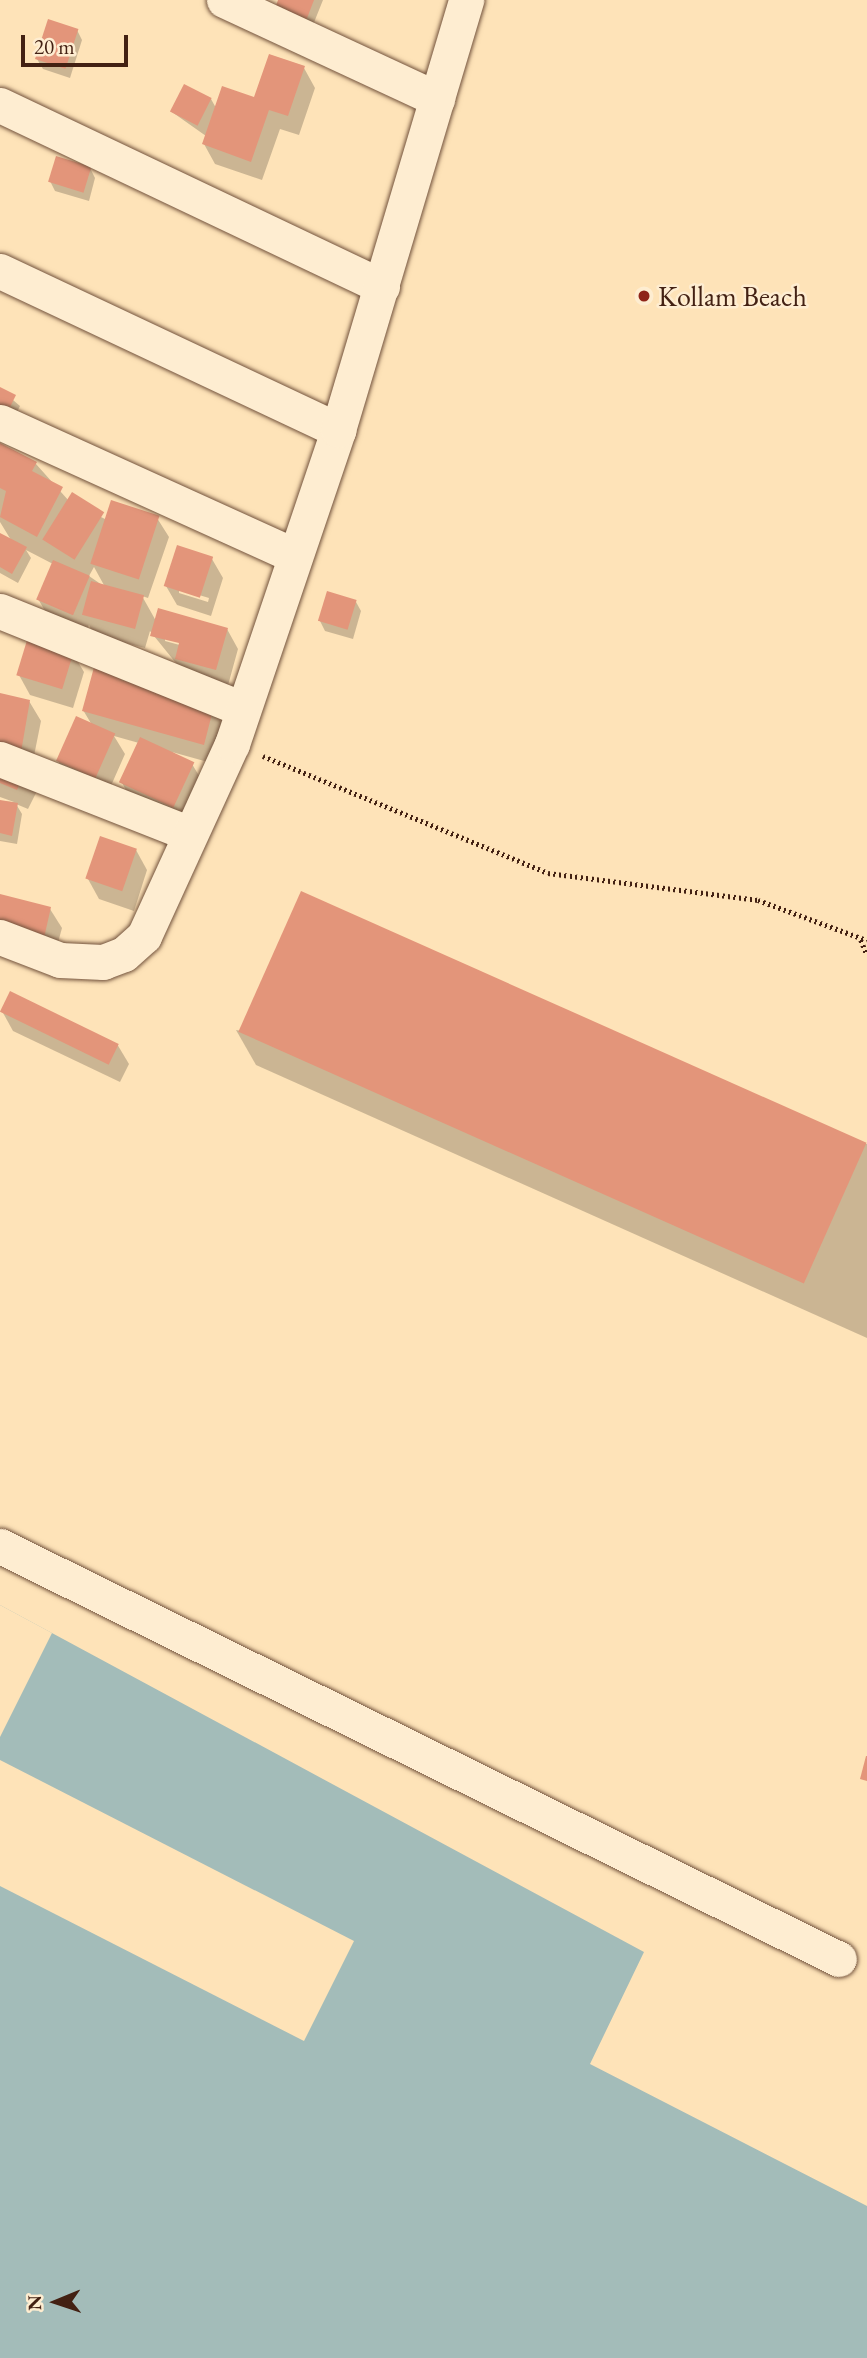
<!DOCTYPE html>
<html>
<head>
<meta charset="utf-8">
<style>
	body { margin:0 }
	#map { position:relative; width:867px; height:2358px; overflow:hidden; background:#fee3b8; font-family:"EB Garamond",serif }
	div>[style] { position:absolute }
	[style*='--x'] { left:calc(var(--x)*1px); top:calc(var(--y)*1px); width:calc(var(--w)*1px); rotate:calc(var(--a)*1deg) }
	.water>* { inset:0; background:#a3bcb9 }
	.pier>* { inset:0; background:#fee3b8 }
	.shadow>* { inset:0; background:#0003 }
	.building>* { inset:0; background:#e3957a; transform-origin:0 0 }
	.path>* { height:4.5px; margin-top:-2.25px; transform-origin:0; background:repeating-linear-gradient(90deg,#432113 0 2px,transparent 0 5.5px) }
	.roads { filter:drop-shadow(0 0 2px #72523c) drop-shadow(0 0 2px #72523c) }
	.minor>* { height:35px; margin:-17.5px; padding:0 17.5px; transform-origin:17.5px; border-radius:17.5px; background:#feedd1 }
	.dots>* { width:19px; height:19px; translate:-50% -50%; box-sizing:border-box; border:4px solid #feedd1; border-radius:50% }
	span { translate:-50% -50%; white-space:nowrap; text-align:center; line-height:1.15; -webkit-text-stroke:5px #feedd1; paint-order:stroke }
	.poi-label { font-size:28px; color:#432113 }
	.left { translate:0 -50%; text-align:left }
	.north { position:absolute; left:21px; top:2267px; width:70px; height:70px; -webkit-text-stroke:5px #feedd1; paint-order:stroke; rotate:268deg; font-size:19px; font-weight:700; line-height:28px; text-align:center; color:#432113 }
	.north::after { content:''; display:block; margin:auto; width:24px; height:32px; background:#432113; clip-path:polygon(50% 0,100% 100%,50% 72%,0 100%) }
	.scale { position:absolute; left:21px; top:35px; width:107px; height:32px; box-sizing:border-box; border:4px solid #432113; border-top:0; padding-left:9px; font-size:21px; line-height:24px; white-space:nowrap; color:#432113; -webkit-text-stroke:5px #feedd1; paint-order:stroke }
</style>
</head>
<body>
<div id="map">
	<div class="water">
		<div style="clip-path:polygon(0 1605px,644px 1952px,590px 2064px,867px 2206px,867px 2358px,0 2358px)"></div>
	</div>
	<div class="pier">
		<div style="clip-path:polygon(0 1605px,52px 1633px,0 1737px)"></div>
		<div style="clip-path:polygon(0 1760px,354px 1941px,304px 2041px,0 1886px)"></div>
	</div>
	<div class="shadow">
		<div style="clip-path:polygon(280px 0,323px 0,309px 35px)"></div>
		<div style="clip-path:polygon(77px 30px,82px 40px,70px 78px,43px 69px,37px 59px)"></div>
		<div style="clip-path:polygon(304px 68px,315px 88px,299px 135px,280px 129px,262px 180px,215px 164px,204px 144px,206px 136px,172px 112px,211px 99px,216px 108px,255px 99px)"></div>
		<div style="clip-path:polygon(90px 168px,95px 178px,89px 201px,55px 191px,50px 181px)"></div>
		<div style="clip-path:polygon(0 389px,20px 406px,14px 418px)"></div>
		<div style="clip-path:polygon(evenodd,0 445px,36px 464px,69px 501px,107px 520px,157px 518px,169px 537px,148px 598px,142px 596px,156px 621px,227px 629px,238px 649px,227px 689px,188px 678px,150px 631px,145px 648px,94px 635px,89px 625px,85px 634px,50px 619px,38px 599px,53px 564px,26px 550px,31px 558px,18px 583px,0 573px,0 535px,11px 540px,0 522px,0 445px,94px 567px,105px 587px,89px 576px,94px 567px,0 445px,165px 638px,188px 644px,187px 647px,165px 641px,165px 638px)"></div>
		<div style="clip-path:polygon(evenodd,212px 559px,223px 578px,211px 616px,177px 605px,166px 586px,212px 559px,179px 589px,209px 598px,208px 602px,179px 593px,179px 589px)"></div>
		<div style="clip-path:polygon(356px 602px,361px 611px,353px 639px,325px 631px,320px 621px)"></div>
		<div style="clip-path:polygon(72px 652px,84px 672px,73px 708px,30px 695px,19px 675px)"></div>
		<div style="clip-path:polygon(123px 670px,132px 685px,213px 708px,224px 727px,215px 764px,172px 752px,192px 764px,204px 784px,184px 826px,132px 801px,121px 781px,139px 743px,114px 736px,125px 754px,106px 797px,70px 780px,58px 761px,92px 725px,83px 710px)"></div>
		<div style="clip-path:polygon(0 695px,29px 701px,41px 721px,31px 771px,37px 791px,28px 809px,16px 804px,22px 814px,17px 844px,0 841px,0 801px,14px 802px,0 797px)"></div>
		<div style="clip-path:polygon(136px 850px,147px 870px,134px 911px,99px 899px,88px 879px)"></div>
		<div style="clip-path:polygon(0 896px,50px 909px,62px 928px,54px 957px)"></div>
		<div style="clip-path:polygon(2px 1011px,117px 1044px,129px 1064px,120px 1082px,13px 1031px)"></div>
		<div style="clip-path:polygon(236px 1030px,867px 1144px,867px 1338px,256px 1065px)"></div>
	</div>
	<div class="building">
		<div style="clip-path:polygon(278px 0,314px 0,304px 26px,273px 14px)"></div>
		<div style="left:48px;top:19px;width:32px;height:42px;rotate:18deg"></div>
		<div style="clip-path:polygon(269px 54px,305px 66px,288px 116px,269px 110px,251px 162px,202px 144px,222px 86px,254px 97px)"></div>
		<div style="left:184px;top:84px;width:31px;height:31px;rotate:27deg"></div>
		<div style="left:56px;top:156px;width:37px;height:27px;rotate:17deg"></div>
		<div style="clip-path:polygon(0 387px,16px 395px,9px 409px,0 405px)"></div>
		<div style="clip-path:polygon(0 443px,37px 462px,32px 471px,63px 487px,37px 537px,0 517px,6px 491px,0 488px)"></div>
		<div style="left:72px;top:492px;width:38px;height:56px;rotate:32deg"></div>
		<div style="left:111px;top:500px;width:51px;height:67px;rotate:18deg"></div>
		<div style="clip-path:polygon(0 533px,27px 547px,12px 574px,0 567px)"></div>
		<div style="left:177px;top:545px;width:38px;height:43px;rotate:18deg"></div>
		<div style="left:53px;top:560px;width:40px;height:43px;rotate:23deg"></div>
		<div style="left:91px;top:581px;width:55px;height:35px;rotate:15deg"></div>
		<div style="left:327px;top:591px;width:31px;height:31px;rotate:17deg"></div>
		<div style="clip-path:polygon(158px 608px,228px 628px,216px 670px,175px 659px,179px 643px,150px 636px)"></div>
		<div style="left:28px;top:637px;width:48px;height:40px;rotate:17deg"></div>
		<div style="clip-path:polygon(96px 660px,124px 668px,121px 680px,214px 706px,204px 745px,82px 711px)"></div>
		<div style="clip-path:polygon(0 693px,30px 700px,21px 752px,0 748px)"></div>
		<div style="left:76px;top:716px;width:43px;height:49px;rotate:24deg"></div>
		<div style="left:140px;top:737px;width:60px;height:50px;rotate:25deg"></div>
		<div style="clip-path:polygon(0 758px,26px 770px,17px 790px,0 783px)"></div>
		<div style="clip-path:polygon(0 800px,18px 803px,12px 836px,0 833px)"></div>
		<div style="left:100px;top:836px;width:39px;height:45px;rotate:19deg"></div>
		<div style="left:301px;top:891px;width:619px;height:154px;rotate:24deg"></div>
		<div style="clip-path:polygon(0 894px,51px 907px,44px 938px,0 927px)"></div>
		<div style="left:10px;top:991px;width:121px;height:23px;rotate:26deg"></div>
		<div style="clip-path:polygon(866px 1756px,867px 1756px,867px 1781px,860px 1779px)"></div>
	</div>
	<div class="path">
		<div style="--x:263;--y:756;--w:308;--a:22.3"></div>
		<div style="--x:548;--y:873;--w:212;--a:7.3"></div>
		<div style="--x:758;--y:900;--w:116;--a:20.2"></div>
		<div style="--x:861;--y:940;--w:16;--a:68"></div>
	</div>
	<div class="roads">
		<div class="minor">
			<div style="--x:224;--y:0;--w:235;--a:24.9"></div>
			<div style="--x:0;--y:105;--w:423;--a:25.4"></div>
			<div style="--x:0;--y:271;--w:374;--a:25.2"></div>
			<div style="--x:0;--y:422;--w:324;--a:24.4"></div>
			<div style="--x:0;--y:611;--w:262;--a:22"></div>
			<div style="--x:0;--y:759;--w:204;--a:21.5"></div>
			<div style="--x:0;--y:937;--w:64;--a:21"></div>
			<div style="--x:60;--y:960;--w:43;--a:2.7"></div>
			<div style="--x:103;--y:962;--w:22;--a:-21"></div>
			<div style="--x:124;--y:954;--w:27;--a:-42"></div>
			<div style="--x:144;--y:936;--w:211;--a:-65.4"></div>
			<div style="--x:232;--y:744;--w:331;--a:-71.3"></div>
			<div style="--x:338;--y:430;--w:449;--a:-73.4"></div>
			<div style="--x:0;--y:1546;--w:935;--a:26.21"></div>
		</div>
	</div>
	<div class="dots">
		<div style="left:644px;top:296px;background:#8f2418"></div>
	</div>
	<div class="poi-label">
		<span class="left" style="left:658px;top:296px">Kollam Beach</span>
	</div>
	<div class="north">N</div>
	<div class="scale">20 m</div>
</div>
</body>
</html>
